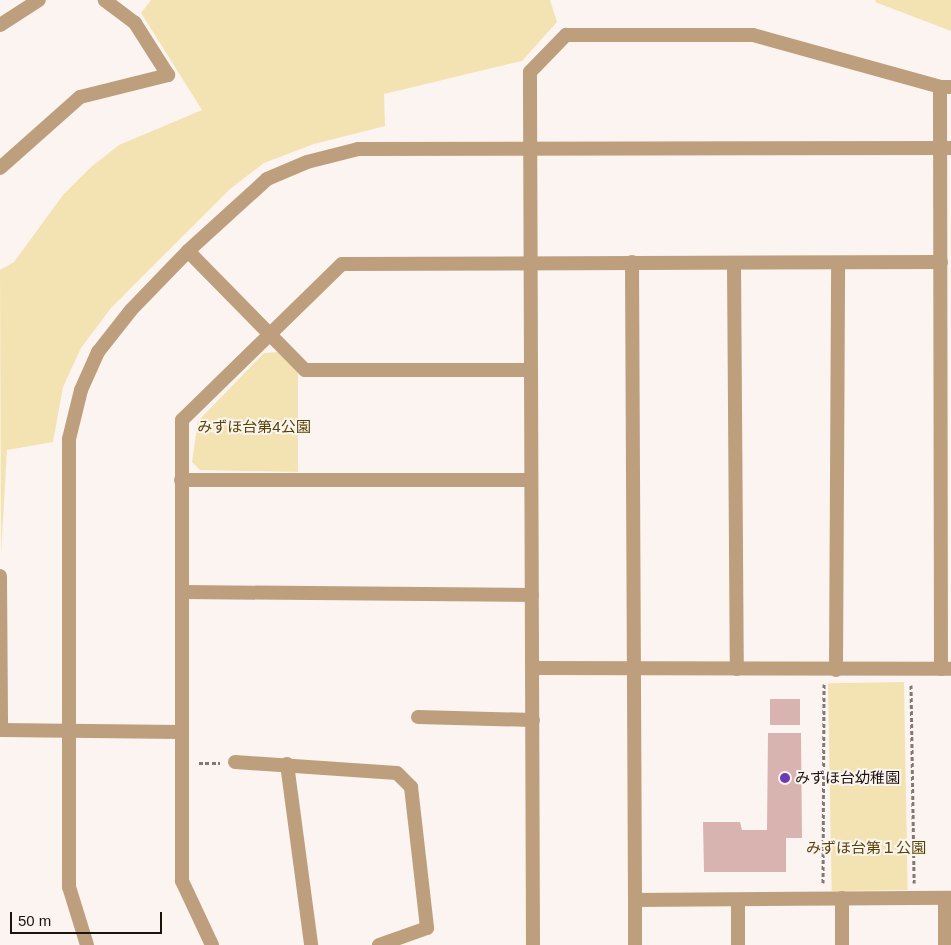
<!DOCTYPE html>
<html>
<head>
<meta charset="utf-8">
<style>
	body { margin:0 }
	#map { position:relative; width:951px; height:945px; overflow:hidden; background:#fcf4f1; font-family:Arial,"Noto Sans JP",sans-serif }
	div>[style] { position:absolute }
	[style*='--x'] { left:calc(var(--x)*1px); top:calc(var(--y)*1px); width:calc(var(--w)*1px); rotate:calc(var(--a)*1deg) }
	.green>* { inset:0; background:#f3e3b3; transform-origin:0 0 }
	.building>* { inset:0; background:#d9b3af; transform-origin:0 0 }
	.path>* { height:3px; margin-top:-1.5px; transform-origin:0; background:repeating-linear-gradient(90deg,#827874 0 4px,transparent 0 6.5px) }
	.minor>* { height:14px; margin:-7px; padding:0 7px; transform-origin:7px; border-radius:7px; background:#bd9f7d }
	.dots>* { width:14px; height:14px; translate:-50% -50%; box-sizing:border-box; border:2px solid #fcf4f1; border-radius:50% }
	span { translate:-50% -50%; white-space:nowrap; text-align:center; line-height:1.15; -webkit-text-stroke:4px #fcf4f1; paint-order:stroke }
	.park-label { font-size:15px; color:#554300 }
	.poi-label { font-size:15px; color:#1d120c }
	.left { translate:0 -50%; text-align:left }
	.scale { position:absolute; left:10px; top:912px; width:152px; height:22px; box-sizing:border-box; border:2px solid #1d120c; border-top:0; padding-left:6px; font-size:15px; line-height:18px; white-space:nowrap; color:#1d120c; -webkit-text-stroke:4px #fcf4f1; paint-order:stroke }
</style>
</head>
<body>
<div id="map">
	<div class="green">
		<div style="clip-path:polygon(151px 0,550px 0,557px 22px,522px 61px,384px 94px,385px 126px,314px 144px,264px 163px,230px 189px,111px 308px,81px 348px,63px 387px,53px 442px,7px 450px,1px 554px,0 270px,14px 262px,63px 195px,91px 167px,119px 145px,202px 110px,141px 13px)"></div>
		<div style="clip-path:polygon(951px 0,951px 31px,875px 2px,876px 0)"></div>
		<div style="clip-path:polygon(279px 352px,298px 373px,298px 472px,200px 470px,192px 462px,198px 421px,264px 353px)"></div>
		<div style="left:904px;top:682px;width:208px;height:76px;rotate:89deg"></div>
	</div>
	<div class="building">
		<div style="left:770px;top:699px;width:30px;height:26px"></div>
		<div style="clip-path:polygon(768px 733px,801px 733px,802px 838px,786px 838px,786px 872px,704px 872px,703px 822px,740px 822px,742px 830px,767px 830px)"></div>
	</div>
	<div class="path">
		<div style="--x:911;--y:685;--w:198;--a:89.1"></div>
		<div style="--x:199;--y:763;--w:21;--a:0"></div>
		<div style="--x:823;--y:883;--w:199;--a:-89.7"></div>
	</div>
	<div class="minor">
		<div style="--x:0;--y:25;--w:46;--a:-32.7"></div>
		<div style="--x:0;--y:168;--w:107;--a:-41.6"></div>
		<div style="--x:80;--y:97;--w:91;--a:-14"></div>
		<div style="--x:168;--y:75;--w:62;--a:-122.4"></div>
		<div style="--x:135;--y:23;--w:38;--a:-143"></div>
		<div style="--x:188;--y:251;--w:167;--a:45.5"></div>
		<div style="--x:305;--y:370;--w:226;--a:0"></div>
		<div style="--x:632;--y:262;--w:638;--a:89.73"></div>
		<div style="--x:734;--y:264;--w:405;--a:89.6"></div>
		<div style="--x:181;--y:480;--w:350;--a:0"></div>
		<div style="--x:0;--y:576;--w:154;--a:89.6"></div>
		<div style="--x:183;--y:592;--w:349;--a:0.5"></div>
		<div style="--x:533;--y:668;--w:418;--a:0.1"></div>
		<div style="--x:941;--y:669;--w:582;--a:-90.1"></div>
		<div style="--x:940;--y:87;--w:11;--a:0"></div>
		<div style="--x:836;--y:670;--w:407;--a:-89.7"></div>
		<div style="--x:418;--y:717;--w:115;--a:1.5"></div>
		<div style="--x:0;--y:730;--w:180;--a:0.6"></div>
		<div style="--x:235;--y:762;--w:162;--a:3.9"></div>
		<div style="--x:397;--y:773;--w:20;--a:45"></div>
		<div style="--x:411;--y:787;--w:142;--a:83.5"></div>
		<div style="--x:427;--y:928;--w:51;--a:160.5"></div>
		<div style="--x:287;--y:764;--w:183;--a:82.4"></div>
		<div style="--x:842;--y:898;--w:47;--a:90"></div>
		<div style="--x:945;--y:898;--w:47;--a:90"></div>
		<div style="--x:738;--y:901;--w:44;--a:90"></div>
		<div style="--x:87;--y:945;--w:61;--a:-107.2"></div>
		<div style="--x:69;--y:887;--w:448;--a:-90"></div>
		<div style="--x:69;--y:439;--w:50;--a:-76.2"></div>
		<div style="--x:81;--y:390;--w:42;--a:-65.9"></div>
		<div style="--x:98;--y:352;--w:53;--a:-51.8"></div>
		<div style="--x:131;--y:310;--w:82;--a:-46"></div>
		<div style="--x:188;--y:251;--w:107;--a:-42.3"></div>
		<div style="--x:267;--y:179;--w:43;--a:-23"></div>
		<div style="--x:307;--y:162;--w:53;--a:-14.3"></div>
		<div style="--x:358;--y:149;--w:593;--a:-0.1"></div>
		<div style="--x:212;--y:945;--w:71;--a:-115.1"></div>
		<div style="--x:182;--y:881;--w:461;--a:-90"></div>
		<div style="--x:182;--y:420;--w:223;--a:-44.3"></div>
		<div style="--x:342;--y:264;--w:599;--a:-0.19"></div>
		<div style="--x:533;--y:945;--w:873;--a:-90.2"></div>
		<div style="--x:530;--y:72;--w:52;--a:-45.8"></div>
		<div style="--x:566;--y:35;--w:187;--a:0"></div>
		<div style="--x:753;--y:35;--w:194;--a:15.5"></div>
		<div style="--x:635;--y:945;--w:45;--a:-90"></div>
		<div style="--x:635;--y:900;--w:316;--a:-0.4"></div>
	</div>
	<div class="dots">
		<div style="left:785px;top:778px;background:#6b3ab1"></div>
	</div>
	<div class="park-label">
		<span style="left:254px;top:427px">みずほ台第4公園</span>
		<span style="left:866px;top:848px">みずほ台第１公園</span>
	</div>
	<div class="poi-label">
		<span class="left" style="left:795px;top:778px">みずほ台幼稚園</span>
	</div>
	<div class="scale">50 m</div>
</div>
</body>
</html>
